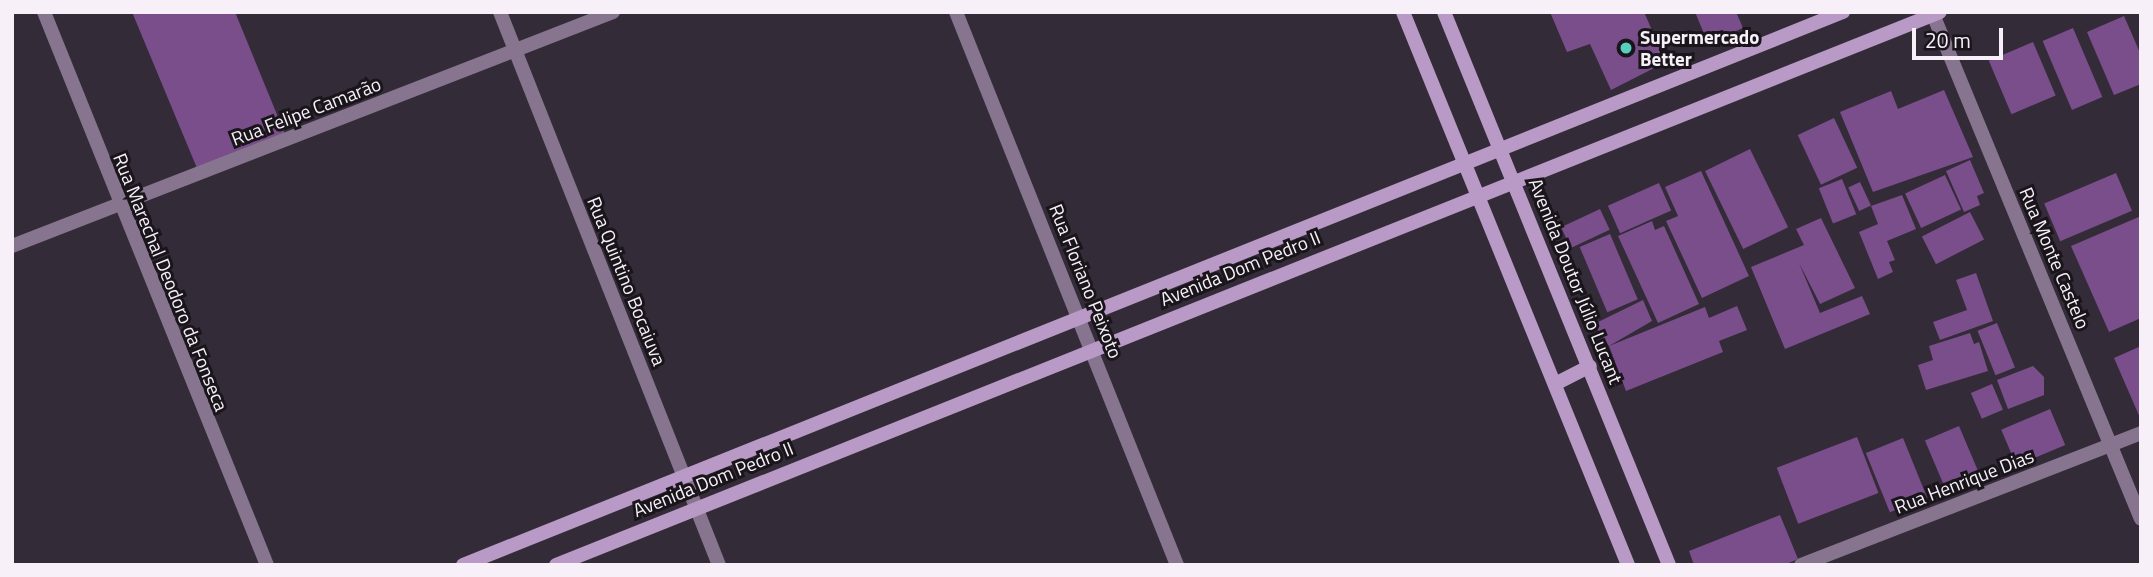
<!DOCTYPE html>
<html>
<head>
<meta charset="utf-8">
<style>
	body { margin:0 }
	#map { position:relative; width:2153px; height:577px; overflow:hidden; background:#342b39; font-family:"Titillium Web",sans-serif }
	div>[style] { position:absolute }
	[style*='--x'] { left:calc(var(--x)*1px); top:calc(var(--y)*1px); width:calc(var(--w)*1px); rotate:calc(var(--a)*1deg) }
	.building>* { inset:0; background:#794e8a; transform-origin:0 0 }
	.street>* { height:14px; margin:-7px; padding:0 7px; transform-origin:7px; border-radius:7px; background:#87748f }
	.secondary>* { height:14px; margin:-7px; padding:0 7px; transform-origin:7px; border-radius:7px; background:#b99ac6 }
	.dots>* { width:19px; height:19px; translate:-50% -50%; box-sizing:border-box; border:4px solid #1a151b; border-radius:50% }
	span { translate:-50% -50%; white-space:nowrap; text-align:center; line-height:1.15; -webkit-text-stroke:6px #1a151b; paint-order:stroke }
	.poi-label { font-size:19px; color:#f7f0f9; font-weight:700 }
	.left { translate:0 -50%; text-align:left }
	.street-label { font-size:19px; color:#f7f0f9 }
	.frame { position:absolute; inset:0; border:14px solid #f7f0f9; pointer-events:none }
	.scale { position:absolute; left:1912px; top:28px; width:91px; height:32px; box-sizing:border-box; border:4px solid #f7f0f9; border-top:0; padding-left:9px; font-size:21px; line-height:24px; white-space:nowrap; color:#f7f0f9; -webkit-text-stroke:5px #1a151b; paint-order:stroke }
</style>
</head>
<body>
<div id="map">
	<div class="building">
		<div style="clip-path:polygon(132px 12px,235px 12px,287px 139px,199px 173px)"></div>
		<div style="clip-path:polygon(1550px 12px,1644px 12px,1666px 62px,1611px 90px,1590px 44px,1567px 52px)"></div>
		<div style="clip-path:polygon(1695px 12px,1736px 12px,1743px 28px,1708px 43px)"></div>
		<div style="clip-path:polygon(2124px 16px,2141px 55px,2141px 84px,2114px 95px,2087px 32px)"></div>
		<div style="left:2073px;top:28px;width:75px;height:33px;rotate:67deg"></div>
		<div style="left:2033px;top:42px;width:58px;height:48px;rotate:67deg"></div>
		<div style="clip-path:polygon(1944px 90px,1973px 157px,1873px 192px,1840px 112px,1891px 91px,1898px 109px)"></div>
		<div style="left:1834px;top:118px;width:55px;height:40px;rotate:65deg"></div>
		<div style="left:1750px;top:149px;width:87px;height:50px;rotate:64deg"></div>
		<div style="clip-path:polygon(1970px 160px,1984px 193px,1977px 196px,1980px 205px,1964px 212px,1946px 171px)"></div>
		<div style="clip-path:polygon(1701px 171px,1749px 276px,1702px 298px,1666px 221px,1678px 216px,1665px 187px)"></div>
		<div style="left:2116px;top:173px;width:41px;height:78px;rotate:67deg"></div>
		<div style="left:1945px;top:175px;width:38px;height:44px;rotate:65deg"></div>
		<div style="left:1842px;top:179px;width:38px;height:25px;rotate:68deg"></div>
		<div style="left:1860px;top:182px;width:26px;height:13px;rotate:65deg"></div>
		<div style="left:1659px;top:183px;width:30px;height:56px;rotate:66deg"></div>
		<div style="clip-path:polygon(1902px 195px,1916px 229px,1887px 241px,1895px 260px,1889px 262px,1893px 272px,1878px 279px,1859px 232px,1878px 224px,1871px 206px)"></div>
		<div style="left:1600px;top:209px;width:23px;height:43px;rotate:65deg"></div>
		<div style="left:1970px;top:212px;width:31px;height:54px;rotate:63deg"></div>
		<div style="clip-path:polygon(2141px 216px,2141px 318px,2109px 332px,2071px 246px)"></div>
		<div style="clip-path:polygon(1821px 218px,1855px 288px,1820px 304px,1799px 263px,1820px 313px,1862px 296px,1870px 314px,1785px 349px,1751px 267px,1804px 245px,1796px 229px)"></div>
		<div style="clip-path:polygon(1652px 221px,1655px 230px,1664px 226px,1699px 304px,1658px 323px,1618px 236px)"></div>
		<div style="left:1610px;top:234px;width:71px;height:33px;rotate:67deg"></div>
		<div style="clip-path:polygon(1976px 273px,1993px 321px,1940px 340px,1933px 322px,1967px 310px,1956px 280px)"></div>
		<div style="clip-path:polygon(1643px 300px,1652px 321px,1609px 346px,1594px 324px)"></div>
		<div style="clip-path:polygon(1737px 306px,1747px 330px,1719px 341px,1723px 352px,1626px 391px,1609px 346px,1705px 307px,1709px 318px)"></div>
		<div style="left:1997px;top:323px;width:48px;height:21px;rotate:68deg"></div>
		<div style="clip-path:polygon(1970px 333px,1974px 344px,1979px 342px,1988px 371px,1926px 390px,1918px 365px,1933px 360px,1929px 346px)"></div>
		<div style="clip-path:polygon(2141px 346px,2141px 420px,2114px 358px)"></div>
		<div style="clip-path:polygon(2033px 366px,2044px 377px,2044px 395px,2008px 409px,1997px 380px)"></div>
		<div style="left:1992px;top:384px;width:28px;height:23px;rotate:67deg"></div>
		<div style="left:2050px;top:409px;width:39px;height:53px;rotate:67deg"></div>
		<div style="left:1959px;top:426px;width:51px;height:37px;rotate:67deg"></div>
		<div style="left:1857px;top:437px;width:60px;height:86px;rotate:69deg"></div>
		<div style="left:1903px;top:438px;width:64px;height:40px;rotate:68deg"></div>
		<div style="clip-path:polygon(1780px 515px,1798px 559px,1784px 565px,1694px 565px,1689px 551px)"></div>
	</div>
	<div class="street">
		<div style="--x:44;--y:12;--w:596;--a:68.04"></div>
		<div style="--x:500;--y:12;--w:595;--a:68.4"></div>
		<div style="--x:956;--y:12;--w:596;--a:68.22"></div>
		<div style="--x:1932;--y:12;--w:548;--a:67.6"></div>
		<div style="--x:12;--y:246;--w:645;--a:-21.27"></div>
		<div style="--x:1801;--y:565;--w:365;--a:-21.2"></div>
	</div>
	<div class="secondary">
		<div style="--x:1403;--y:12;--w:597;--a:67.86"></div>
		<div style="--x:1444;--y:12;--w:597;--a:67.86"></div>
		<div style="--x:1555;--y:384;--w:39;--a:-27"></div>
		<div style="--x:463;--y:565;--w:1487;--a:-21.84"></div>
		<div style="--x:556;--y:565;--w:1490;--a:-21.78"></div>
	</div>
	<div class="dots">
		<div style="left:1626px;top:48px;background:#59cebe"></div>
	</div>
	<div class="poi-label">
		<span class="left" style="left:1640px;top:48px">Supermercado<br>Better</span>
	</div>
	<div class="street-label">
		<span style="left:306px;top:111px;rotate:-21deg">Rua Felipe Camarão</span>
		<span style="left:2055px;top:258px;rotate:67deg">Rua Monte Castelo</span>
		<span style="left:1240px;top:268px;rotate:-22deg">Avenida Dom Pedro II</span>
		<span style="left:627px;top:281px;rotate:68deg">Rua Quintino Bocaiuva</span>
		<span style="left:1086px;top:281px;rotate:68deg">Rua Floriano Peixoto</span>
		<span style="left:1576px;top:281px;rotate:68deg">Avenida Doutor Júlio Lucant</span>
		<span style="left:171px;top:282px;rotate:68deg">Rua Marechal Deodoro da Fonseca</span>
		<span style="left:713px;top:479px;rotate:-22deg">Avenida Dom Pedro II</span>
		<span style="left:1964px;top:481px;rotate:-21deg">Rua Henrique Dias</span>
	</div>
	<div class="frame"></div>
	<div class="scale">20 m</div>
</div>
</body>
</html>
